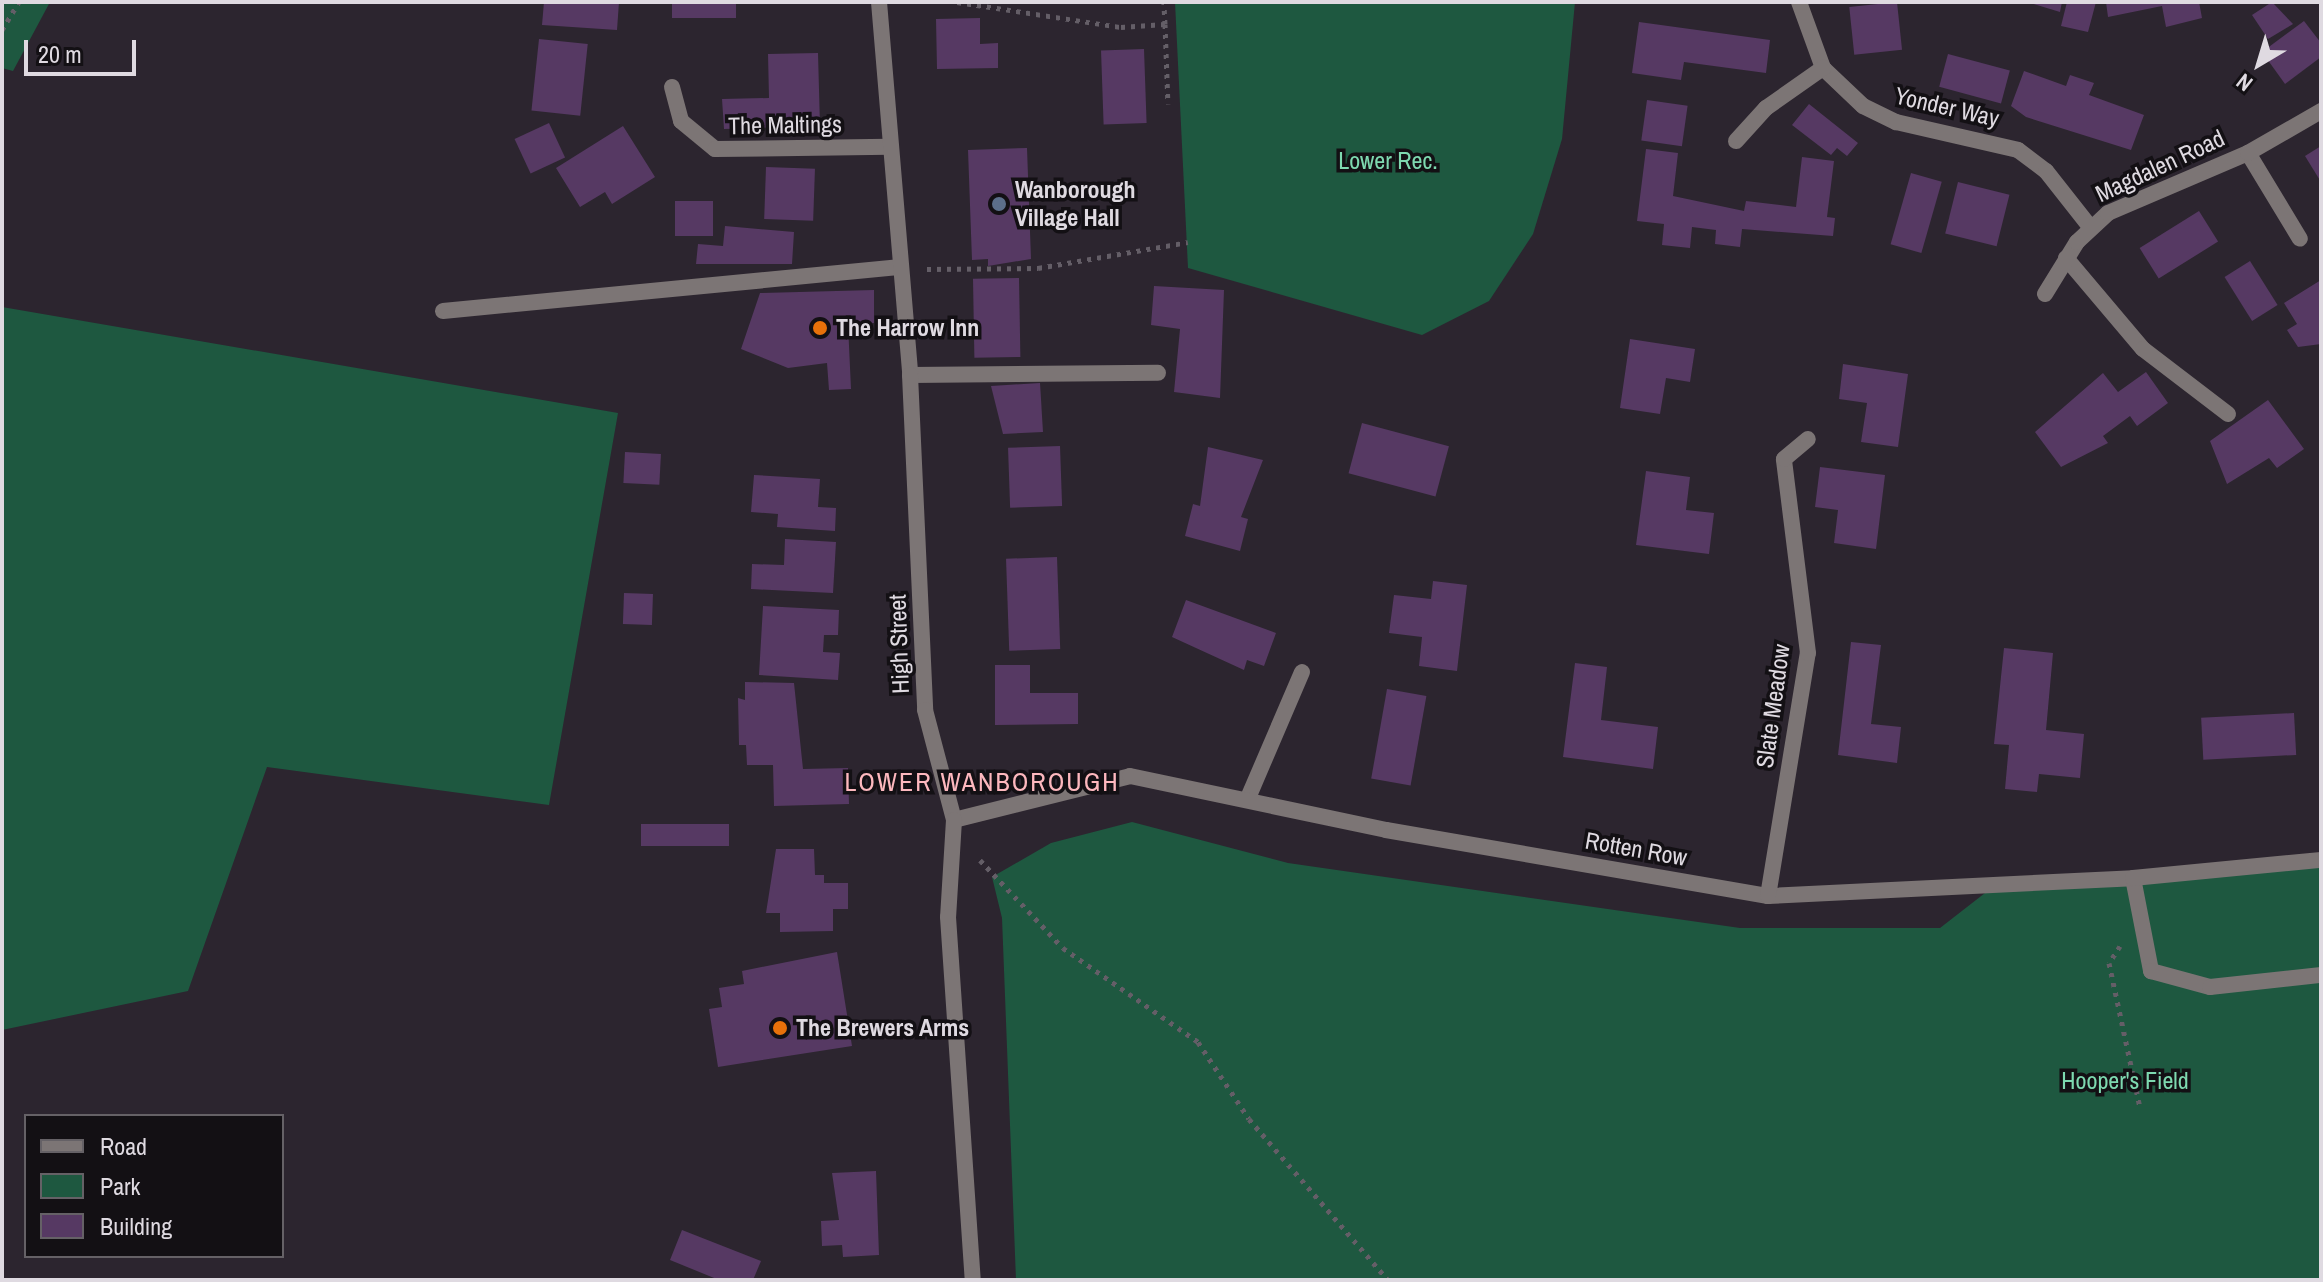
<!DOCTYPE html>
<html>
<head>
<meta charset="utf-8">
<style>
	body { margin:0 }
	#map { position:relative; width:2323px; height:1282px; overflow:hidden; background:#2c252f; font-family:"Archivo Narrow",sans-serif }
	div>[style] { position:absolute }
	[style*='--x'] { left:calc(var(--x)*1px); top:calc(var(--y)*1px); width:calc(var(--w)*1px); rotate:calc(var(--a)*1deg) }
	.green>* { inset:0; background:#1e5840 }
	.building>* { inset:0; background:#563963; transform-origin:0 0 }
	.path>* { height:5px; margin-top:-2.5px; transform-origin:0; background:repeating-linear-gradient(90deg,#645e67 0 4px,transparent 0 10px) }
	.service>* { height:16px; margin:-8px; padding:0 8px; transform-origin:8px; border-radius:8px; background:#7c7575 }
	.minor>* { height:16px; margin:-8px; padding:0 8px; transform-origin:8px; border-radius:8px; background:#7c7575 }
	.tertiary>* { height:16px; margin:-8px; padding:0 8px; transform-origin:8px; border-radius:8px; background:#7c7575 }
	.dots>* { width:22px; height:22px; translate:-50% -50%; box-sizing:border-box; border:4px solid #131014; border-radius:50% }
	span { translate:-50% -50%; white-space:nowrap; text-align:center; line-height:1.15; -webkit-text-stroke:7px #131014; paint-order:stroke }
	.street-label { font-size:24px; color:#dfdae1 }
	.park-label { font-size:24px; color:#7ed9b0 }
	.poi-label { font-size:24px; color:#dfdae1; font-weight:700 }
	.left { translate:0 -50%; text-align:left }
	.neighbourhood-label { font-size:26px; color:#fdb8be; letter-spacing:2px }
	.frame { position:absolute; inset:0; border:4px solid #dfdae1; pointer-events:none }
	.legend { position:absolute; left:24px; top:1114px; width:260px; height:144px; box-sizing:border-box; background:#131014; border:2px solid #656166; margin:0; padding:10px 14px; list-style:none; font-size:24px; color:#dfdae1 }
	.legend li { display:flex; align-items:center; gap:16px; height:40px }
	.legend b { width:40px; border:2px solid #656166 }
	.north { position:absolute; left:2219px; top:24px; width:80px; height:80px; -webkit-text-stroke:6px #131014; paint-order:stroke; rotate:218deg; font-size:22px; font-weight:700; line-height:32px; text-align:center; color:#dfdae1 }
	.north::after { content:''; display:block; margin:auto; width:28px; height:36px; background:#dfdae1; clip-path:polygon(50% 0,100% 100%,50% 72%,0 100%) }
	.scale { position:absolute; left:24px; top:40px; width:112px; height:36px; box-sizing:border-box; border:4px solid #dfdae1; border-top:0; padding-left:10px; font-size:24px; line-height:28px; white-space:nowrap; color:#dfdae1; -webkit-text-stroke:6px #131014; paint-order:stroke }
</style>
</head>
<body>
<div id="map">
	<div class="green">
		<div style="clip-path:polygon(2px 2px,50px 2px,13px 71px,2px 68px)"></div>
		<div style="clip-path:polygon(1175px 2px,1575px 2px,1562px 139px,1533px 234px,1489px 301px,1422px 335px,1188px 268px)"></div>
		<div style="clip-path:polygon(2px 307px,618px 413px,549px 805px,267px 767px,188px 991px,2px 1030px)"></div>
		<div style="clip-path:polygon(1132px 822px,1288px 863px,1740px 928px,1940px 928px,1994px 886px,2321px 860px,2321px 1280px,1016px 1280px,1002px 918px,992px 877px,1051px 843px)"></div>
	</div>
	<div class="building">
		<div style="clip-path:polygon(544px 2px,619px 2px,617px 30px,542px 25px)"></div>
		<div style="left:672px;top:2px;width:64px;height:16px"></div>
		<div style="left:1897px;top:2px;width:48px;height:48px;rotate:84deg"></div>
		<div style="clip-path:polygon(2027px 2px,2062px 2px,2060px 12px)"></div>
		<div style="clip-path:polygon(2067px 2px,2096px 2px,2088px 32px,2061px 26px)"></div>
		<div style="clip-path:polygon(2106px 2px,2199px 2px,2202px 18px,2166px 27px,2162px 6px,2108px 17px)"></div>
		<div style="clip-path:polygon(2272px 2px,2293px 24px,2268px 39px,2252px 15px)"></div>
		<div style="clip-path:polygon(980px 18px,980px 44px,998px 43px,998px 68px,937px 69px,936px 19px)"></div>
		<div style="clip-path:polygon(2304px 21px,2321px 43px,2321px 57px,2285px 84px,2262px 52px)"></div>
		<div style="clip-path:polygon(1639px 22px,1770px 40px,1766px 73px,1684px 62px,1681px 80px,1632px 73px)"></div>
		<div style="left:539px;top:39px;width:49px;height:72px;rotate:6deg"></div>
		<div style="left:1144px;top:49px;width:74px;height:43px;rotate:88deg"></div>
		<div style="clip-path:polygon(818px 53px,820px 126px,724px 129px,722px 99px,769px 98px,768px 54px)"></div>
		<div style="left:1948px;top:54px;width:64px;height:34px;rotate:15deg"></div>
		<div style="clip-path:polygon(2024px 71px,2066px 86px,2070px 75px,2094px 83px,2089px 95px,2144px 115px,2131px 150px,2026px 117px,2011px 106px)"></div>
		<div style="left:1647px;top:100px;width:41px;height:41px;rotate:8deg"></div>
		<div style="clip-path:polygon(1809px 104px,1858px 143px,1847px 156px,1837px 148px,1831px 155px,1792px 125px)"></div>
		<div style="left:549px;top:123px;width:38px;height:38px;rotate:65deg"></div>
		<div style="clip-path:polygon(623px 126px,655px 177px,612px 204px,605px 192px,580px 207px,556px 168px)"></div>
		<div style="clip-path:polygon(2321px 146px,2321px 182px,2305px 156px)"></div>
		<div style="clip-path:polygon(1027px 148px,1031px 259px,988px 266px,988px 259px,972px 260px,968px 150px)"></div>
		<div style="clip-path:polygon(1646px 149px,1678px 153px,1673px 196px,1744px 211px,1746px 201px,1796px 207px,1802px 157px,1834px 161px,1827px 217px,1835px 218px,1833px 236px,1742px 229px,1740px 247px,1715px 244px,1716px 230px,1692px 227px,1690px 248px,1662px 245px,1664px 224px,1637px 221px)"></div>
		<div style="left:766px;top:167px;width:49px;height:52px;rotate:2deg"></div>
		<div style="left:1911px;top:173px;width:32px;height:74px;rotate:16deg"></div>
		<div style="left:1958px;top:182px;width:53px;height:53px;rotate:14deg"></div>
		<div style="left:675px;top:201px;width:38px;height:35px"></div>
		<div style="left:2199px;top:211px;width:36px;height:70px;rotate:58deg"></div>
		<div style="clip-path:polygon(725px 226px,794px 232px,792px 264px,696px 264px,698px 244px,723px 246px)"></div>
		<div style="left:2250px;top:261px;width:52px;height:30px;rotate:58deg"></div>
		<div style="left:1019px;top:278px;width:79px;height:46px;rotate:89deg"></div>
		<div style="clip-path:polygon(2321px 280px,2321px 344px,2298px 347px,2287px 330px,2297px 324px,2284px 303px)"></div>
		<div style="clip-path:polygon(1154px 286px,1224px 290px,1220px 398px,1174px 392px,1180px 329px,1151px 325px)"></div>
		<div style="clip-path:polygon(874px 290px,874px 323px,848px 324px,851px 389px,829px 390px,827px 363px,788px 368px,741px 349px,760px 293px)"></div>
		<div style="clip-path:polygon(1630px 339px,1695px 349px,1690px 382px,1666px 378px,1660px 414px,1620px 408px)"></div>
		<div style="clip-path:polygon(1843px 364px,1908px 374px,1898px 447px,1861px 442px,1867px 403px,1839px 399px)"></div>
		<div style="clip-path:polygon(2146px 372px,2168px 403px,2137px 426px,2130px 416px,2103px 436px,2108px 443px,2061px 467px,2035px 432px,2103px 373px,2118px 392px)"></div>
		<div style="clip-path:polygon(1040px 383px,1043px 432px,1003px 434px,991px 386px)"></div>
		<div style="clip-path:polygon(2268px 400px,2304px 449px,2277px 468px,2269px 458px,2227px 484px,2210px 441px)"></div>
		<div style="left:1362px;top:423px;width:90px;height:52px;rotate:15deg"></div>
		<div style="left:1060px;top:446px;width:60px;height:52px;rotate:88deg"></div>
		<div style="clip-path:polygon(1208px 447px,1263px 460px,1241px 517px,1248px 519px,1240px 551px,1185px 536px,1193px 504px,1200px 506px)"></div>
		<div style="left:625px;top:452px;width:36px;height:31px;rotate:3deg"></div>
		<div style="clip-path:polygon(1820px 467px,1885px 475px,1876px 549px,1834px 543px,1838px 510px,1815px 507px)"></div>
		<div style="clip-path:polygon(1646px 471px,1690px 477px,1686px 510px,1714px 513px,1709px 554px,1636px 545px)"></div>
		<div style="clip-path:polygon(754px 475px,820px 479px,818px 507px,836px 508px,835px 531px,777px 527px,778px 514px,751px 512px)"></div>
		<div style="clip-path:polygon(785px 539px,836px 542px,833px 593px,751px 589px,752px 564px,784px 565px)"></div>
		<div style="left:1057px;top:557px;width:92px;height:51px;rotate:88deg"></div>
		<div style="clip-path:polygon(1433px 581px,1467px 585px,1457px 671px,1419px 666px,1422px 637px,1389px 633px,1394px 595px,1431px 599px)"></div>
		<div style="left:624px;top:593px;width:29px;height:31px;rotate:2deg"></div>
		<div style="clip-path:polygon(1186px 600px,1276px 633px,1264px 666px,1247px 660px,1244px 670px,1172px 637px)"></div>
		<div style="clip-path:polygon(763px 606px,839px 610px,838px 635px,824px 635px,823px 652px,840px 653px,838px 680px,759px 675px)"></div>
		<div style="clip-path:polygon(1851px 642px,1881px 645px,1871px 724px,1901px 727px,1897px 763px,1838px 755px)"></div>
		<div style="clip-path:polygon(2004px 648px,2053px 653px,2046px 730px,2084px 734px,2080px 778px,2039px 774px,2037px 792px,2005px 789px,2009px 745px,1994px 744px)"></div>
		<div style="clip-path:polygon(1575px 663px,1607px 667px,1601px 720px,1658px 727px,1653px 769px,1563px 757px)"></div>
		<div style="clip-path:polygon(995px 665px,1030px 665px,1030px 693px,1078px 693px,1078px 724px,995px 725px)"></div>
		<div style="clip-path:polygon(745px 682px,794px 683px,803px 769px,848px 768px,849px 804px,774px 806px,773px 765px,747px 765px,746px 745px,739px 745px,738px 698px,745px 700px)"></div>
		<div style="left:1387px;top:689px;width:40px;height:91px;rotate:10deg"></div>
		<div style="left:2294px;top:713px;width:42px;height:93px;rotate:87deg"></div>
		<div style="left:729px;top:824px;width:22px;height:88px;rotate:90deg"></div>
		<div style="clip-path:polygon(776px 849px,814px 849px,815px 875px,824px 875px,824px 883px,848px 883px,848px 909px,833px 909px,833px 931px,780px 932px,780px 913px,766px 913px)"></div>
		<div style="clip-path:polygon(837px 952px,852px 1046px,718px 1067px,709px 1009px,722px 1007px,719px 988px,744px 984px,742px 971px)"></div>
		<div style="clip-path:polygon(876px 1171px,879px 1255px,843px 1257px,842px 1245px,822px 1246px,821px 1221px,839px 1220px,832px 1173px)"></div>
		<div style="clip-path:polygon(682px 1230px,761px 1261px,753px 1280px,719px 1280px,670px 1260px)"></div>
	</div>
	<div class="path">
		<div style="--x:957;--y:2;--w:166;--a:8.7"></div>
		<div style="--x:1121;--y:27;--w:44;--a:-3.9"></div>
		<div style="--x:1165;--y:24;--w:22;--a:-93"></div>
		<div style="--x:1165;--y:24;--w:80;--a:87.9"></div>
		<div style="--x:2;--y:30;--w:33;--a:-59"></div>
		<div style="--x:927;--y:269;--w:111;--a:-0.5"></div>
		<div style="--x:1038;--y:268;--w:152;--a:-9.8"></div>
		<div style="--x:980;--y:860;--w:121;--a:46.7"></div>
		<div style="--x:1063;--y:948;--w:165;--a:34.8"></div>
		<div style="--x:1198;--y:1042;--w:92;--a:56.5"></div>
		<div style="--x:1249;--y:1119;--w:213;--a:49.2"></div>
		<div style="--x:2120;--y:946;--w:20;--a:123"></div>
		<div style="--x:2109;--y:963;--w:147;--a:77.9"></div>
	</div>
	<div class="service">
		<div style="--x:2066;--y:258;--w:119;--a:49.8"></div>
		<div style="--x:2143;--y:349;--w:107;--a:37.4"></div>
		<div style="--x:443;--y:311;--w:460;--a:-5.5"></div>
		<div style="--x:910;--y:375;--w:248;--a:-0.5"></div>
		<div style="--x:2133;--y:878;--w:95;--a:79"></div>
		<div style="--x:2151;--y:971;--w:61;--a:15.2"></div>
		<div style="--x:2210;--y:987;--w:112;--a:-6.2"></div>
	</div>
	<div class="minor">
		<div style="--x:1799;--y:2;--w:70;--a:70"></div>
		<div style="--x:1823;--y:68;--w:55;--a:43.5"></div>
		<div style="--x:1863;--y:106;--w:37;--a:26"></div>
		<div style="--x:1896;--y:122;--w:125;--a:12.9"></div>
		<div style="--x:2018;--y:150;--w:35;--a:37"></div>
		<div style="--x:2046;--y:171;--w:71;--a:51.8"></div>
		<div style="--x:672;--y:87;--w:35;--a:75"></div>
		<div style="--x:681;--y:121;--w:44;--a:39.5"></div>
		<div style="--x:715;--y:149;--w:174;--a:-0.7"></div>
		<div style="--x:1736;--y:141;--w:45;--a:-47.7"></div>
		<div style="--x:1766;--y:108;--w:70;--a:-35.1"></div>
		<div style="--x:2248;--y:153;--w:100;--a:58.8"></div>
		<div style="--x:2045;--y:294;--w:61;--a:-58.4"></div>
		<div style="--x:2077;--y:242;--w:42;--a:-43.1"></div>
		<div style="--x:2108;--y:213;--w:152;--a:-23.2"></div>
		<div style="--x:2248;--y:153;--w:84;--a:-29.9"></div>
		<div style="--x:1248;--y:798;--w:137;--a:-66.8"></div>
		<div style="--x:954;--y:820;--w:181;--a:-14"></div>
		<div style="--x:1130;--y:776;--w:262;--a:11.9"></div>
		<div style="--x:1386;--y:830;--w:388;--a:9.8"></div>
		<div style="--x:1768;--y:896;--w:365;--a:-2.8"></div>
		<div style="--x:2133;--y:878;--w:189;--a:-5.5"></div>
		<div style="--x:1768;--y:896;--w:246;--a:-80.7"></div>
		<div style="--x:1808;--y:653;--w:195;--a:-97.1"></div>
		<div style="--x:1784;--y:459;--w:31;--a:-40"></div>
	</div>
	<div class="tertiary">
		<div style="--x:879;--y:2;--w:374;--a:85.2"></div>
		<div style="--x:910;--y:375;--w:335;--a:87.4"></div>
		<div style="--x:925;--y:710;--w:114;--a:75.2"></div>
		<div style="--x:954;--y:820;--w:97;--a:93.5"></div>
		<div style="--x:948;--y:917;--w:364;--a:86.1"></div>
	</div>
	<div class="dots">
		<div style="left:999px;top:204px;background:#5c6f8a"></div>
		<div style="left:820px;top:328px;background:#e8710a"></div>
		<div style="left:780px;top:1028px;background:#e8710a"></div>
	</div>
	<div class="street-label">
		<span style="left:1947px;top:107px;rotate:13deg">Yonder Way</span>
		<span style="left:785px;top:125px;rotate:-1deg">The Maltings</span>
		<span style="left:2160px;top:166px;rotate:-25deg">Magdalen Road</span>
		<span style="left:899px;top:644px;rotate:-92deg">High Street</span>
		<span style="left:1773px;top:706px;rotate:-82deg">Slate Meadow</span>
		<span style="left:1636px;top:849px;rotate:10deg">Rotten Row</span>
	</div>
	<div class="park-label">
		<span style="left:1388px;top:161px">Lower Rec.</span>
		<span style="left:2125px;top:1081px">Hooper's Field</span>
	</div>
	<div class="poi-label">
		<span class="left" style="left:1015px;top:204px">Wanborough<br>Village Hall</span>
		<span class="left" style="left:836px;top:328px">The Harrow Inn</span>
		<span class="left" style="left:796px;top:1028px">The Brewers Arms</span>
	</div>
	<div class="neighbourhood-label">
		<span style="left:982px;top:782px">LOWER WANBOROUGH</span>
	</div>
	<div class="frame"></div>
	<ul class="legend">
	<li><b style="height:10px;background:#7c7575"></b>Road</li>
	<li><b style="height:22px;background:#1e5840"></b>Park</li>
	<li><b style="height:22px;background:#563963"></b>Building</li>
	</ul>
	<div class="north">N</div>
	<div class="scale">20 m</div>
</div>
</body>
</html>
